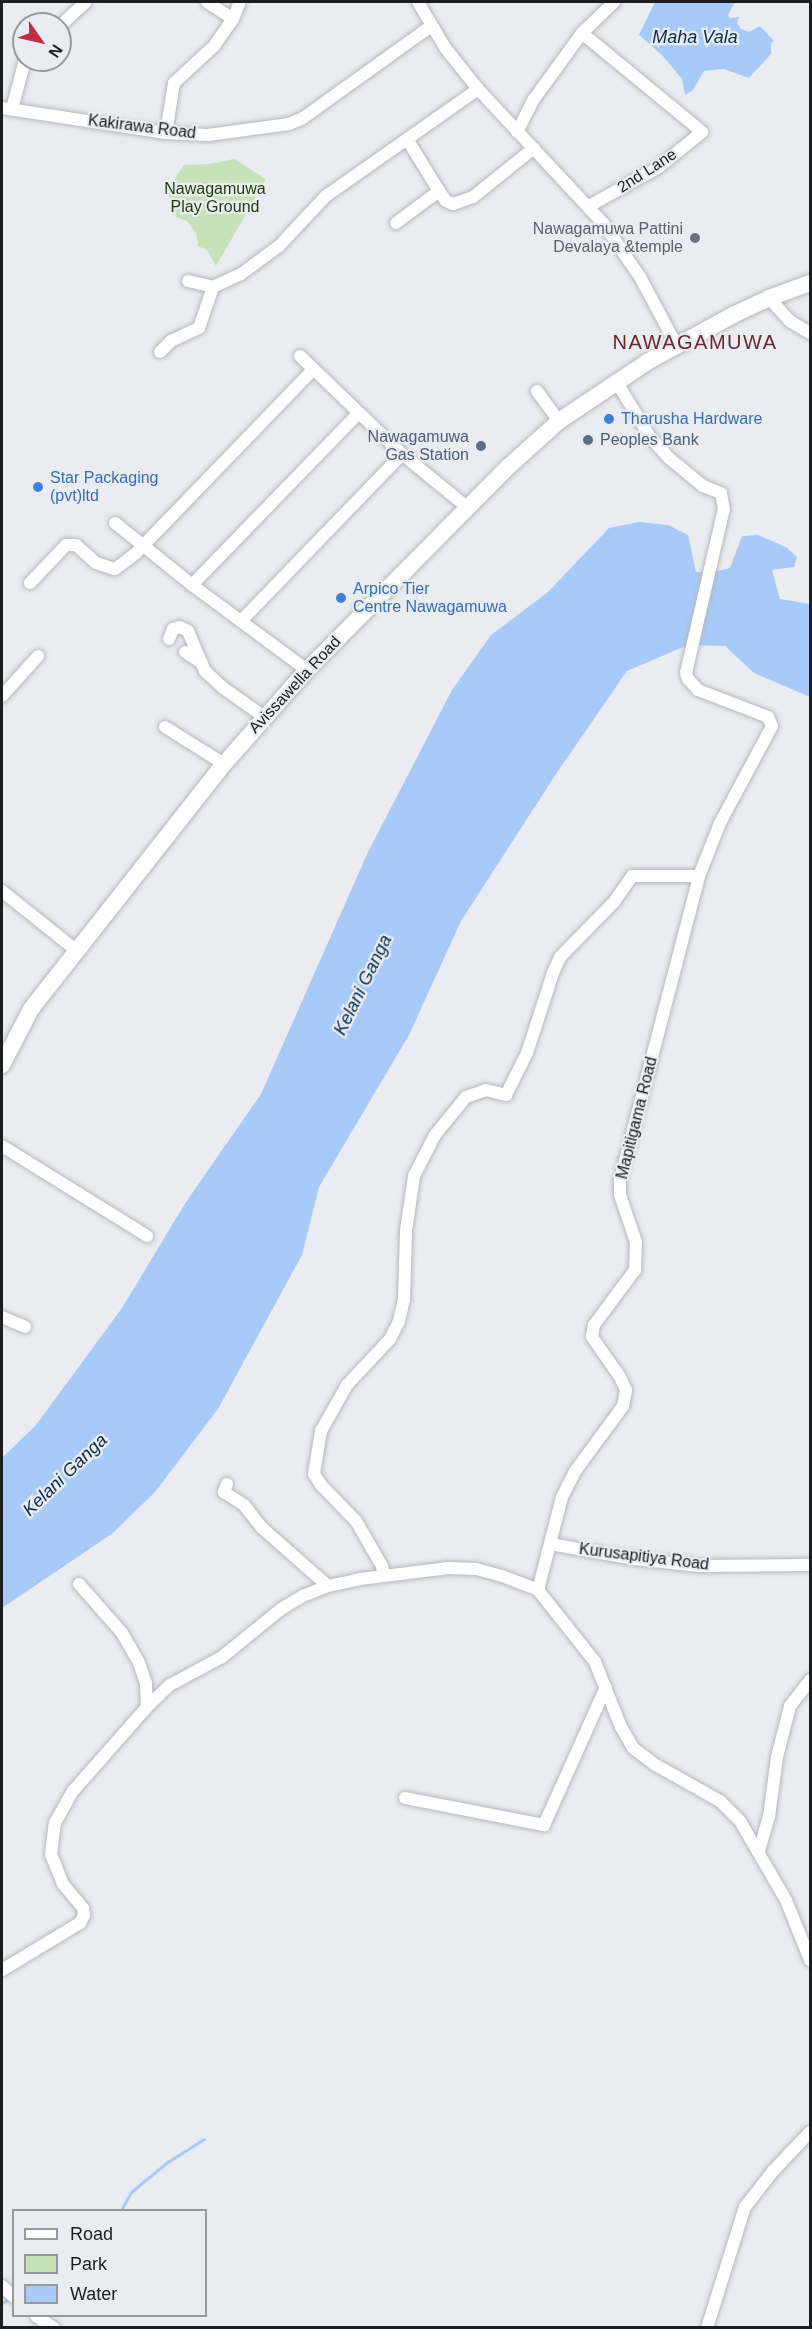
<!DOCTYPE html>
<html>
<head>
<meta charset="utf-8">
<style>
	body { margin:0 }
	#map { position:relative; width:812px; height:2329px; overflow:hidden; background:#e9ecf0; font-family:Helvetica,sans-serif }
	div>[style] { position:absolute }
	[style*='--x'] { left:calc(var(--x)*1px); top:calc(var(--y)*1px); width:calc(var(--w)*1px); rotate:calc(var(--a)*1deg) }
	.green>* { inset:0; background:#c6e2b8 }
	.water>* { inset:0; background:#a7cafb }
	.stream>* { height:3px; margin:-1.5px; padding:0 1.5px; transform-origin:1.5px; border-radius:1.5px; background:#a7cafb }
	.roads { filter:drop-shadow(0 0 2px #b6b8bd) drop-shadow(0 0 2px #b6b8bd) }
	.minor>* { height:12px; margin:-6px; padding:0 6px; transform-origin:6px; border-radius:6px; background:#fff }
	.major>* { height:16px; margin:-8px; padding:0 8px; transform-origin:8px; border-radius:8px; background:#fff }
	.dots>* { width:16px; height:16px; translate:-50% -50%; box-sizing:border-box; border:3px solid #e9ecf0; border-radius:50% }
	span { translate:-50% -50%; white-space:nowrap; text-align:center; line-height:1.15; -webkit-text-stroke:4.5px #e9ecf0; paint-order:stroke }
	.street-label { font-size:16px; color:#1c1d1f }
	.park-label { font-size:16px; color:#1d3b05 }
	.worship-label { font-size:16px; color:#5b616d }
	.right { translate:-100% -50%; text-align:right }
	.shop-label { font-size:16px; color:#366cbe }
	.left { translate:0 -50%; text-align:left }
	.service-label { font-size:16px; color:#4e5e75 }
	.water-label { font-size:18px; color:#072a54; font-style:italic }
	.quarter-label { font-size:20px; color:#6c262e; letter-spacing:1.5px }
	.frame { position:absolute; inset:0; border:3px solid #1c1d1f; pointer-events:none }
	.legend { position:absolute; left:12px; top:2209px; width:195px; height:108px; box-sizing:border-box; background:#e9ecf0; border:2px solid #97999c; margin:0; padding:8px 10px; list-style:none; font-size:18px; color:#1c1d1f }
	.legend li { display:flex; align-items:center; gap:12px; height:30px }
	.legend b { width:30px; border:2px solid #97999c }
	.north { position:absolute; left:12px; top:12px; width:60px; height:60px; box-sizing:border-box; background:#e9ecf0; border:2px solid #97999c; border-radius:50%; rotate:124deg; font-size:16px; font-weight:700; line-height:24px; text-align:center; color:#1c1d1f }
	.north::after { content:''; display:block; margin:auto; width:21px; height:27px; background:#be2e46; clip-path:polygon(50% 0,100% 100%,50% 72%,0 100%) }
</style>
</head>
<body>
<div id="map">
	<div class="green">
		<div style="clip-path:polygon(234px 159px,266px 179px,216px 266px,207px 250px,198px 246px,196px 233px,187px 221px,176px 217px,167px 190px,184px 165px,210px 164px)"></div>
	</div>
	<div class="water">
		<div style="clip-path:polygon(655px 2px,735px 2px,728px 15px,730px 18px,739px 17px,737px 23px,741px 29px,749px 32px,760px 26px,774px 41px,771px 43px,771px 54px,749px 78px,724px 69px,704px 71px,693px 90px,685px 95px,682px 79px,662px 55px,639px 35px)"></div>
		<div style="clip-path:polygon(639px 522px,668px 525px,688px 535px,696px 572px,709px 573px,730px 568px,742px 536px,758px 535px,786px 547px,797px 557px,794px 567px,772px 570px,780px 599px,810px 604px,810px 697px,754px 673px,725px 646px,688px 645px,627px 671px,556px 774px,461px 921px,409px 1035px,319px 1187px,302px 1255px,218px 1409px,155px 1492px,113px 1533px,2px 1608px,2px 1458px,36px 1425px,122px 1308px,186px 1202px,261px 1094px,368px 852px,452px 690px,491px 635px,548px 592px,609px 528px)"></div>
	</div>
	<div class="stream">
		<div style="--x:121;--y:2210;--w:21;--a:-61"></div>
		<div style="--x:131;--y:2192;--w:45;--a:-39.6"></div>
		<div style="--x:166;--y:2163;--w:45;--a:-32.3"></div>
		<div style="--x:2;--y:2303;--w:9;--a:-32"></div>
	</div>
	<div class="roads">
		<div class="minor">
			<div style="--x:207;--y:2;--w:31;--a:33"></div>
			<div style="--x:418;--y:2;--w:55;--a:59.2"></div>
			<div style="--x:446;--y:49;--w:51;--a:51.3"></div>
			<div style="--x:478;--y:89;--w:183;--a:47"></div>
			<div style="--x:603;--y:223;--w:65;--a:55.6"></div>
			<div style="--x:640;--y:277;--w:78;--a:61.8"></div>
			<div style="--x:60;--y:26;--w:35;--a:-43"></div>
			<div style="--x:582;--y:33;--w:156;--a:39.5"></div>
			<div style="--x:702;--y:132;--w:55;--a:140.9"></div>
			<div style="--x:659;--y:167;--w:80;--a:150.9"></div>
			<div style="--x:2;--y:108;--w:166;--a:8.7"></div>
			<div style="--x:166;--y:133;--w:42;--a:2.7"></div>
			<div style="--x:208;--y:135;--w:82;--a:-7.7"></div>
			<div style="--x:289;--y:124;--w:15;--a:-23"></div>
			<div style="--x:303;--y:118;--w:158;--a:-35.7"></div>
			<div style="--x:12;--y:109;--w:51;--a:-75.1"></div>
			<div style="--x:517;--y:132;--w:37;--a:-63"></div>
			<div style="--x:534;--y:99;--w:82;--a:-54"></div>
			<div style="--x:582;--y:33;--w:45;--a:-44.1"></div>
			<div style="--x:166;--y:133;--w:51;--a:-80.9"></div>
			<div style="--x:174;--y:83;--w:54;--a:-42.8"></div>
			<div style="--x:214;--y:46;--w:33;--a:-55"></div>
			<div style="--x:233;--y:19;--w:18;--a:-68"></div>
			<div style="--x:407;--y:139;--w:61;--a:58.4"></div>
			<div style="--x:439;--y:191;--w:12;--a:55"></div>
			<div style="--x:446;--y:201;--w:8;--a:23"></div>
			<div style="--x:453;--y:204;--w:21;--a:-19"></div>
			<div style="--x:473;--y:197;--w:78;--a:-38.8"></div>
			<div style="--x:396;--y:223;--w:54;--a:-36.7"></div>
			<div style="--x:188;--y:281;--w:26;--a:13"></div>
			<div style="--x:213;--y:287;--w:31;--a:-25"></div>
			<div style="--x:241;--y:274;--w:47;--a:-36.4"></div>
			<div style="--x:279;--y:246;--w:69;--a:-46.8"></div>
			<div style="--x:326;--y:196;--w:186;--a:-35.1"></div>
			<div style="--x:769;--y:298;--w:31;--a:48"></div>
			<div style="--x:790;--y:321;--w:23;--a:31"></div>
			<div style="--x:160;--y:352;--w:16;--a:-45"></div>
			<div style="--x:171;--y:341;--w:31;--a:-25"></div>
			<div style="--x:199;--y:328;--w:43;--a:-71.1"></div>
			<div style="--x:300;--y:356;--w:141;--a:43.9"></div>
			<div style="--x:402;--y:454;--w:85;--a:39.3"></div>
			<div style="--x:537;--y:391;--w:37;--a:54"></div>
			<div style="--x:115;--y:523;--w:99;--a:38.8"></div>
			<div style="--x:192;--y:585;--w:143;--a:36.5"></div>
			<div style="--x:30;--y:583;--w:52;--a:-46.5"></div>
			<div style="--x:66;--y:545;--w:10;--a:0"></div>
			<div style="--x:76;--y:545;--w:27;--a:42"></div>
			<div style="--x:96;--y:563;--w:20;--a:18"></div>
			<div style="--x:115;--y:569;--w:26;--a:-37"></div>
			<div style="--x:136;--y:553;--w:255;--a:-46"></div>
			<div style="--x:192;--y:585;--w:238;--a:-45.9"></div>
			<div style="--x:241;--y:621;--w:232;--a:-46"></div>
			<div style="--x:169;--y:639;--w:11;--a:-68"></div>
			<div style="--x:173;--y:629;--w:7;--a:-16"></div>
			<div style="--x:180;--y:627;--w:9;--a:27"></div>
			<div style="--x:188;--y:631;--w:43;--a:67"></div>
			<div style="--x:205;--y:671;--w:23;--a:43"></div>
			<div style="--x:222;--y:687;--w:52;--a:35.5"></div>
			<div style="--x:185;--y:652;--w:20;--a:33"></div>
			<div style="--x:2;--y:696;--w:54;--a:-48"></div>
			<div style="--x:165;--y:727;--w:70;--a:32.1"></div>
			<div style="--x:2;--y:891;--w:96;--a:38.7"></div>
			<div style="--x:2;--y:1146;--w:171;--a:31.8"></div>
			<div style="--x:2;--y:1317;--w:25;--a:23"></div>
			<div style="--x:227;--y:1484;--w:9;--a:111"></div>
			<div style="--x:224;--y:1492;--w:24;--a:33"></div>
			<div style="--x:244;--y:1505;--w:28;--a:52"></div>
			<div style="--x:261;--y:1527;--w:89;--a:41.4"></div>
			<div style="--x:550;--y:1544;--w:85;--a:10.1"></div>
			<div style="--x:634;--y:1559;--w:66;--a:6.1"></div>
			<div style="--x:700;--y:1566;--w:110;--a:-0.5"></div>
			<div style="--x:384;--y:1575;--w:9;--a:-103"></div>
			<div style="--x:382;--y:1566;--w:52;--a:-120"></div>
			<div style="--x:356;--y:1521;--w:50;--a:-134.2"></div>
			<div style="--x:321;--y:1485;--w:13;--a:-122"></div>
			<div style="--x:314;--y:1474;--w:44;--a:-80.8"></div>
			<div style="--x:321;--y:1431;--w:53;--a:-60.5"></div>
			<div style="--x:347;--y:1385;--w:63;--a:-46.9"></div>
			<div style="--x:390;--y:1339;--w:20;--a:-63"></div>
			<div style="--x:399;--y:1321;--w:22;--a:-77"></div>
			<div style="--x:404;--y:1300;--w:69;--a:-88.3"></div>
			<div style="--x:406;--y:1231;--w:56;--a:-81.7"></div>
			<div style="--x:414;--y:1176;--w:46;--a:-62.9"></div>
			<div style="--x:435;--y:1135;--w:49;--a:-50.8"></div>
			<div style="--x:466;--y:1097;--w:21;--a:-19"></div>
			<div style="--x:486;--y:1090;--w:21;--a:14"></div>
			<div style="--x:506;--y:1095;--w:47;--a:-63.4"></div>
			<div style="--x:527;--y:1053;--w:84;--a:-72"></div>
			<div style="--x:553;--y:973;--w:17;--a:-66"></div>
			<div style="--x:560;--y:957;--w:77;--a:-45.5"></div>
			<div style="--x:614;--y:902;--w:32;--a:-55"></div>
			<div style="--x:632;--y:876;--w:67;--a:0"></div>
			<div style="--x:79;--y:1584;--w:65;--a:48.7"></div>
			<div style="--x:122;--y:1633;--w:34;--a:60"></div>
			<div style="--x:139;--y:1663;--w:21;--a:71"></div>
			<div style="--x:146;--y:1683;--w:24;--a:88"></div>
			<div style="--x:538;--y:1590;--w:96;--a:-75.5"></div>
			<div style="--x:562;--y:1497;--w:30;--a:-63"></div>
			<div style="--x:576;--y:1470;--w:79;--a:-53.7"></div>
			<div style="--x:623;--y:1406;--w:16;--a:-79"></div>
			<div style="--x:626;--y:1390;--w:14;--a:-115"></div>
			<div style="--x:620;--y:1377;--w:49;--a:-125"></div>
			<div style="--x:592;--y:1337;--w:12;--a:-81"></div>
			<div style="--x:594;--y:1325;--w:69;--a:-53.3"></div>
			<div style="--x:635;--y:1270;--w:28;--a:-88"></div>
			<div style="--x:636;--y:1242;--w:50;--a:-108.8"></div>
			<div style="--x:620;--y:1195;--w:15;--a:-90"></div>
			<div style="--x:620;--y:1180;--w:314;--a:-75.4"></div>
			<div style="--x:699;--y:876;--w:57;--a:-68.4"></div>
			<div style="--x:720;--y:823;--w:110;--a:-61.8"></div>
			<div style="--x:772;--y:726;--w:10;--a:-114"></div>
			<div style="--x:768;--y:717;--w:75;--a:-158.9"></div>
			<div style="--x:698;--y:690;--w:15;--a:-132"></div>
			<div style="--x:688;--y:679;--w:6;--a:-108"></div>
			<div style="--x:686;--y:673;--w:168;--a:-77"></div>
			<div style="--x:724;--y:509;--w:16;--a:-101"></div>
			<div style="--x:721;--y:493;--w:19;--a:-159"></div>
			<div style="--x:703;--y:486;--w:44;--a:-140.5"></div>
			<div style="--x:669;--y:458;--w:28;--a:-132"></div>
			<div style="--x:650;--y:437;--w:66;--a:-121.3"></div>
			<div style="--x:405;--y:1798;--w:142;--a:11"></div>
			<div style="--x:544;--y:1825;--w:151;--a:-65.8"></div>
			<div style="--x:759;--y:1851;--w:35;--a:-74"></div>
			<div style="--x:769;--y:1817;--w:61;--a:-82.4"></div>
			<div style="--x:777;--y:1757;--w:53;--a:-75.7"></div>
			<div style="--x:790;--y:1706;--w:33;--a:-52"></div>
			<div style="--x:2;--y:1970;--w:91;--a:-31.1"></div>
			<div style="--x:80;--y:1923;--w:9;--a:-63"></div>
			<div style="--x:84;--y:1915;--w:7;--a:-98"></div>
			<div style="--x:83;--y:1908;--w:31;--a:-130"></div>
			<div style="--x:63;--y:1884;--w:32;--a:-112"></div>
			<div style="--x:51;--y:1854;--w:31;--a:-83"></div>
			<div style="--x:55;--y:1823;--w:37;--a:-61"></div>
			<div style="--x:73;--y:1791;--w:112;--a:-48.6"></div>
			<div style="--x:147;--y:1707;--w:32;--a:-44"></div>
			<div style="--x:170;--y:1685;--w:59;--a:-28.3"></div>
			<div style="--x:222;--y:1657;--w:76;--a:-39.1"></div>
			<div style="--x:281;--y:1609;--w:26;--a:-31"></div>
			<div style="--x:303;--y:1596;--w:27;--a:-22"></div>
			<div style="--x:328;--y:1586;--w:33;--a:-12"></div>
			<div style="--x:360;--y:1579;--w:89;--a:-7.1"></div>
			<div style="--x:448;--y:1568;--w:28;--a:2"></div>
			<div style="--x:476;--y:1569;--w:27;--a:15"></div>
			<div style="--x:502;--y:1576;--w:39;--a:21"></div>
			<div style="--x:538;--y:1590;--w:92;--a:51.6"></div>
			<div style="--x:595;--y:1662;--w:70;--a:68.2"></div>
			<div style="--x:621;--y:1727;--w:24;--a:60"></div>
			<div style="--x:633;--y:1748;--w:26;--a:37"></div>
			<div style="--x:654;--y:1764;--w:76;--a:29.3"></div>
			<div style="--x:720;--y:1801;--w:28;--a:45"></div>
			<div style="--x:740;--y:1821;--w:91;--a:59.8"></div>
			<div style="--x:786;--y:1900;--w:65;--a:68.2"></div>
			<div style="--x:2;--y:2286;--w:16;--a:43"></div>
			<div style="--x:36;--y:2316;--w:22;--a:34"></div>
			<div style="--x:707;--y:2328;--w:127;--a:-72.6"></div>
			<div style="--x:745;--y:2207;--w:46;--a:-52.1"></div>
			<div style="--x:773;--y:2171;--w:54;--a:-46.5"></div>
		</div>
		<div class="major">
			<div style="--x:2;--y:1065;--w:63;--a:-62.6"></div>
			<div style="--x:31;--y:1009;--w:312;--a:-51.8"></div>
			<div style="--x:224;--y:764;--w:125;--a:-48.6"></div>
			<div style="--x:307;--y:670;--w:286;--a:-45.3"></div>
			<div style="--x:508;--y:467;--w:69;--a:-42"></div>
			<div style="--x:559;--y:421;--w:106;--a:-33.8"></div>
			<div style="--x:647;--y:362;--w:100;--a:-28.6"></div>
			<div style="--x:735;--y:314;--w:38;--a:-25"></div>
			<div style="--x:769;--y:298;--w:44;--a:-20.1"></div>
		</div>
	</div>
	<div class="dots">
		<div style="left:695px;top:238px;background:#6b7280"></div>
		<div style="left:609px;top:419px;background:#3f7fe0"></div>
		<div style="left:588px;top:440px;background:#5c6f8a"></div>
		<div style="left:481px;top:446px;background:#5c6f8a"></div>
		<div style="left:38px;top:487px;background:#3f7fe0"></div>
		<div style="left:341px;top:598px;background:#3f7fe0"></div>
	</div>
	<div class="street-label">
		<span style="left:142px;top:127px;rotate:7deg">Kakirawa Road</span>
		<span style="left:647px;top:171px;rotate:-33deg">2nd Lane</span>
		<span style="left:295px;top:685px;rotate:-47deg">Avissawella Road</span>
		<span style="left:637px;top:1118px;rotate:-76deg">Mapitigama Road</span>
		<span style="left:644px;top:1557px;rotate:7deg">Kurusapitiya Road</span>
	</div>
	<div class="park-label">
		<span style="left:215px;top:198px">Nawagamuwa<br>Play Ground</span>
	</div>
	<div class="worship-label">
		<span class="right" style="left:683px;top:238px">Nawagamuwa Pattini<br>Devalaya &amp;temple</span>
	</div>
	<div class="shop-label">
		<span class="left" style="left:621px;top:419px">Tharusha Hardware</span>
		<span class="left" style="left:50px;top:487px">Star Packaging<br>(pvt)ltd</span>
		<span class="left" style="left:353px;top:598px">Arpico Tier<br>Centre Nawagamuwa</span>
	</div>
	<div class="service-label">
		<span class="right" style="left:469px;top:446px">Nawagamuwa<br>Gas Station</span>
		<span class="left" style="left:600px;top:440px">Peoples Bank</span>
	</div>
	<div class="water-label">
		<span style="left:695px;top:37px">Maha Vala</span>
		<span style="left:363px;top:985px;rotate:-64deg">Kelani Ganga</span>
		<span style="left:65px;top:1475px;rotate:-44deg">Kelani Ganga</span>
	</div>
	<div class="quarter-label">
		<span style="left:695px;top:342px">NAWAGAMUWA</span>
	</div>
	<div class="frame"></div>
	<ul class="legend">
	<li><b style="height:8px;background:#fff"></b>Road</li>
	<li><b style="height:16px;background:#c6e2b8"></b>Park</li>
	<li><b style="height:16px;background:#a7cafb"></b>Water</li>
	</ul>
	<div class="north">N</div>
</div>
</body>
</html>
